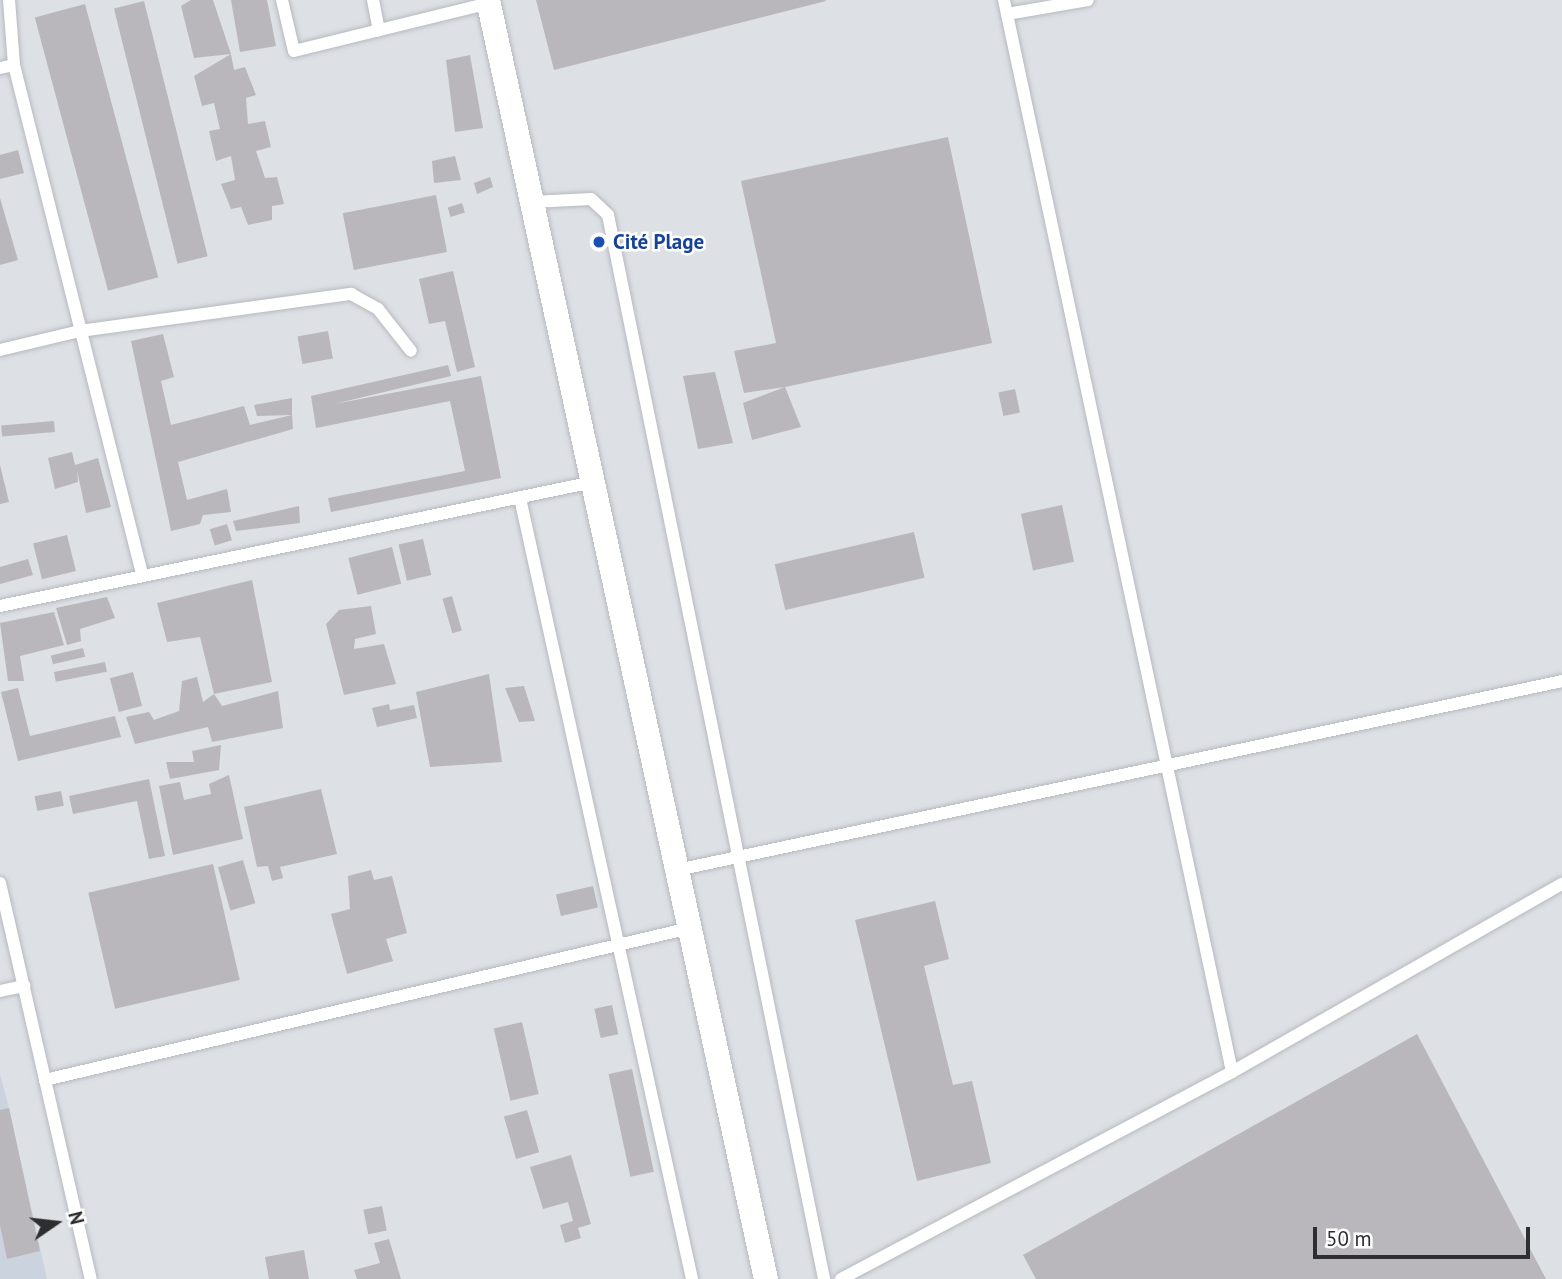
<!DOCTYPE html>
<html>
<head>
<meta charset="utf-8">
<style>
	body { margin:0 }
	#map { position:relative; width:1562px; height:1279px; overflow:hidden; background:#dde0e5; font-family:"PT Sans",sans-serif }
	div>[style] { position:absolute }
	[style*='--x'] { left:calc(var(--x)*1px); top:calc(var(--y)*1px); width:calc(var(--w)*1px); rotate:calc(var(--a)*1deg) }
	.built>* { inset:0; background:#cbd3de }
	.building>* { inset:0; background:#b9b7bc; transform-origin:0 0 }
	.roads { filter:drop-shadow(0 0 2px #b6b9be) drop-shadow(0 0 2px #b6b9be) }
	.lane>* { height:12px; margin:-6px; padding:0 6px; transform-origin:6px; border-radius:6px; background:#fff }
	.street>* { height:24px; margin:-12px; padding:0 12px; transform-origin:12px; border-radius:12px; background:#fff }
	.dots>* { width:19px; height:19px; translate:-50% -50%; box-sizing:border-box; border:4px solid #fff; border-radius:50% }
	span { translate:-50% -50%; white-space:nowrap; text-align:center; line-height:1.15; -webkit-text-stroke:5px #fff; paint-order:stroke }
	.transit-label { font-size:21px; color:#164399; font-weight:700 }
	.left { translate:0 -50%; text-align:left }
	.north { position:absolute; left:21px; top:1188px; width:70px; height:70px; -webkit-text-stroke:5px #fff; paint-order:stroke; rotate:76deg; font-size:19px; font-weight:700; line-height:28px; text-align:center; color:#2d2e30 }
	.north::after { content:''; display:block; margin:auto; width:24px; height:32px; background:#2d2e30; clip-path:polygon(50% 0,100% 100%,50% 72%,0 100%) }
	.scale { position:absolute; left:1313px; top:1227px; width:217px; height:32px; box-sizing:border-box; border:4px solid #2d2e30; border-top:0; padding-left:9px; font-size:21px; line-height:24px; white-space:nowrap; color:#2d2e30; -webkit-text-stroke:5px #fff; paint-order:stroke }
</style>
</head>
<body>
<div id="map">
	<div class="built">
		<div style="clip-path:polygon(0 1075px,9px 1108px,47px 1279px,0 1279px)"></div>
	</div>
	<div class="building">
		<div style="clip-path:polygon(191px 0,213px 0,231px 54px,194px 58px,181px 6px)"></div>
		<div style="clip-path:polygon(231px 0,267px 0,276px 46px,240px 52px)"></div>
		<div style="clip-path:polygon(536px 0,826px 0,826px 1px,554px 70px)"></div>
		<div style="left:144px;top:1px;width:263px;height:31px;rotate:76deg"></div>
		<div style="left:85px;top:4px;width:283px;height:52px;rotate:75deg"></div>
		<div style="clip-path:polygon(231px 54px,234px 70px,245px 67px,256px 95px,246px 98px,248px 124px,265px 121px,271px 147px,256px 151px,265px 178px,277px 177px,284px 204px,272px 206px,272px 220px,248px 225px,241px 207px,231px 209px,221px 184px,235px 180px,231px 156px,216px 161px,209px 131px,220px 129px,214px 103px,202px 106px,194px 76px)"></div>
		<div style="clip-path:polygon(470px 55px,483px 128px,455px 132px,446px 60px)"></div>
		<div style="clip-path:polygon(948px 137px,992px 343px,785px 387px,801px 427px,752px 440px,743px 403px,785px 387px,744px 393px,734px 351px,776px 343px,741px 181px)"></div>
		<div style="clip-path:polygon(18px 150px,24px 173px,0 179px,0 155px)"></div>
		<div style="clip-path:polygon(455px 156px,461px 180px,434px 183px,432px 161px)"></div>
		<div style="clip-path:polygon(490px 177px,493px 187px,477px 194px,474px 183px)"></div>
		<div style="left:436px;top:195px;width:58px;height:95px;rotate:79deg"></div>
		<div style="clip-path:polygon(0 198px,18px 260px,0 265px)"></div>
		<div style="left:462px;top:203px;width:10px;height:15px;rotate:73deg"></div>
		<div style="clip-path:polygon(453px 271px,475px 367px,457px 372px,445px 321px,429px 324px,419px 279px)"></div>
		<div style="left:328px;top:331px;width:28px;height:31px;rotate:80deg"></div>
		<div style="clip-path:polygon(163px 334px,174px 377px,161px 381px,171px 425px,244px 406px,250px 425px,292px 415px,293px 429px,178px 462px,187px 500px,227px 489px,231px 512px,203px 515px,200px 524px,171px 531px,131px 341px)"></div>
		<div style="clip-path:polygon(448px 365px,451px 376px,334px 404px,481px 376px,501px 478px,331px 512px,328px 498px,465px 471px,450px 401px,316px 428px,311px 396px)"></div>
		<div style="clip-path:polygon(715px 372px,733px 443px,698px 449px,683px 376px)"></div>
		<div style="left:1015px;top:389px;width:24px;height:17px;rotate:78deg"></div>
		<div style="clip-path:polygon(292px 398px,292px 415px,257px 416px,254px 405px)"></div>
		<div style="left:54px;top:421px;width:11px;height:53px;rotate:85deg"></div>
		<div style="clip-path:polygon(72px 452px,75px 465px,98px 458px,111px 507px,86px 513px,77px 470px,78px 482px,55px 489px,48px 458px)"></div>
		<div style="clip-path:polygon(0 465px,9px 502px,0 504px)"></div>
		<div style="left:1062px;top:505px;width:58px;height:42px;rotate:78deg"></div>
		<div style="clip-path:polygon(299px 506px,300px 523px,236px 531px,233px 521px)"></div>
		<div style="left:227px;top:524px;width:17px;height:18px;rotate:73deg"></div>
		<div style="left:914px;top:532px;width:47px;height:143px;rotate:77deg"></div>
		<div style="left:67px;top:535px;width:37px;height:35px;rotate:76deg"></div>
		<div style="left:423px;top:539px;width:37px;height:25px;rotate:77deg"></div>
		<div style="left:392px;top:547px;width:38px;height:45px;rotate:76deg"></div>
		<div style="clip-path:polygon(28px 559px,33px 575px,0 584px,0 567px)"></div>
		<div style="clip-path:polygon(252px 580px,272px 682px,214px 694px,200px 637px,167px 642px,157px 603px)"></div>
		<div style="left:452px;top:596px;width:36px;height:10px;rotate:74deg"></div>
		<div style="clip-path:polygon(107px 597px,115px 618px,80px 629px,81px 641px,67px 645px,56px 608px)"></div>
		<div style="clip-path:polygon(371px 606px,376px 634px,355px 639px,354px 649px,384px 644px,396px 684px,344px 695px,326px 624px,339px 610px)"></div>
		<div style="clip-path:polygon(54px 612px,64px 645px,20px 656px,24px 681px,8px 681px,0 623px)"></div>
		<div style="left:83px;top:648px;width:9px;height:33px;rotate:77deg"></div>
		<div style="left:105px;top:662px;width:10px;height:52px;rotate:79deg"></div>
		<div style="left:133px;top:672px;width:35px;height:24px;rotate:75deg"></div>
		<div style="clip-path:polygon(489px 674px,502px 762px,430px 767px,416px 692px)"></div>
		<div style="clip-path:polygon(197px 677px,203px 702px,214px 694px,222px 706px,278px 691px,283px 728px,212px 742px,208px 727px,135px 744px,126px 717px,149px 712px,154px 720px,179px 711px,182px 681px)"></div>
		<div style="clip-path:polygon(524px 686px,535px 721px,519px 722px,505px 688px)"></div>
		<div style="clip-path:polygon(18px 688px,30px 736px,115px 716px,121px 737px,18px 761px,1px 692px)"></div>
		<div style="clip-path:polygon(389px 704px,390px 710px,414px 705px,417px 718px,377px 727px,372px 708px)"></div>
		<div style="clip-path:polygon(221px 745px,219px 770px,170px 779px,166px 762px,194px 762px,192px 751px)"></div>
		<div style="clip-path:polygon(229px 775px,243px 839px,173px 855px,159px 786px,180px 782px,184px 800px,211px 794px,209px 784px)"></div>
		<div style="clip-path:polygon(149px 779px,165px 856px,149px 859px,137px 801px,73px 814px,69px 796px)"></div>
		<div style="clip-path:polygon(321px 789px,337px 854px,280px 867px,283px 878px,272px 881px,268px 866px,257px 867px,244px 807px)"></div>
		<div style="left:61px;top:791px;width:15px;height:27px;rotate:79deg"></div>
		<div style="left:243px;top:860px;width:45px;height:26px;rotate:74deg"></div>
		<div style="left:213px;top:864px;width:119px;height:128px;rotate:77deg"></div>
		<div style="clip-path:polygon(371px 870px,374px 880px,392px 876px,407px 933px,386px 939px,393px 961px,347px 974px,331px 914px,350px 909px,348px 876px)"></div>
		<div style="left:593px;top:886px;width:22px;height:38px;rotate:77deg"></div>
		<div style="clip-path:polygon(935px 901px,949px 959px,924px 966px,953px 1085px,972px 1081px,991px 1163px,917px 1181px,855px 920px)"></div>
		<div style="left:612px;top:1005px;width:30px;height:18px;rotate:78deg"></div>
		<div style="left:522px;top:1022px;width:74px;height:29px;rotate:77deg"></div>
		<div style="clip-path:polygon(1417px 1034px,1546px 1279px,1036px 1279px,1023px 1255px)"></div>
		<div style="left:632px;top:1069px;width:105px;height:24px;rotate:78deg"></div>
		<div style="clip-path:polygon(9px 1108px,40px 1251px,7px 1259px,0 1225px,0 1110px)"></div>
		<div style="left:527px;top:1110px;width:44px;height:24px;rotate:74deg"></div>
		<div style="clip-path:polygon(571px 1155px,591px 1224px,578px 1228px,581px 1238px,565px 1243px,560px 1225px,573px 1221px,568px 1202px,543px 1209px,530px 1167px)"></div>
		<div style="left:382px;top:1206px;width:25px;height:19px;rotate:79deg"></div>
		<div style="clip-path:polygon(389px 1239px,401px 1279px,357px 1279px,354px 1270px,380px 1263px,374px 1243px)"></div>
		<div style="clip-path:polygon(304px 1250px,309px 1279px,269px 1279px,265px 1257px)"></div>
	</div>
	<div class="roads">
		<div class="lane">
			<div style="--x:9;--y:0;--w:65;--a:85.6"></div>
			<div style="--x:14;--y:65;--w:525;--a:75.88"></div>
			<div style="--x:282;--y:0;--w:52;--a:76.8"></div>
			<div style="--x:294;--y:51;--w:201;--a:-13.8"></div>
			<div style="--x:373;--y:0;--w:31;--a:79"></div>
			<div style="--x:1004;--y:0;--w:1096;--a:77.99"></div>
			<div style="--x:1007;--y:14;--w:82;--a:-9.8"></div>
			<div style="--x:0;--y:68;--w:14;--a:-12"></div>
			<div style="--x:532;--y:202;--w:59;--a:-2.9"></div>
			<div style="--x:591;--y:199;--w:23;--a:43"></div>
			<div style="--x:608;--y:215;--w:1086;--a:78.52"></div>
			<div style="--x:0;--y:350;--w:82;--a:-13.4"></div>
			<div style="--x:80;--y:331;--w:274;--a:-7.8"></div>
			<div style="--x:351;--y:294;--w:31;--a:29"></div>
			<div style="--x:378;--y:309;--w:53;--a:51.8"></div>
			<div style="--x:520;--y:498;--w:800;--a:77.58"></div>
			<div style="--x:0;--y:606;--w:606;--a:-11.81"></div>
			<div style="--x:677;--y:870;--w:905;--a:-12.05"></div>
			<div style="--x:0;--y:883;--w:406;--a:77.1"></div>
			<div style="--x:0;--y:991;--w:25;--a:-12"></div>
			<div style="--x:45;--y:1080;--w:663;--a:-13.26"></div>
			<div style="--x:841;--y:1279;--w:442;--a:-27.9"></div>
			<div style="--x:1232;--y:1072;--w:380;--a:-29.7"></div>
		</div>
		<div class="street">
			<div style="--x:488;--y:0;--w:1309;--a:77.74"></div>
		</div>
	</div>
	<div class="dots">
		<div style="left:599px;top:242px;background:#1a4fb4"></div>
	</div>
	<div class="transit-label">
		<span class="left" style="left:613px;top:242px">Cité Plage</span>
	</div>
	<div class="north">N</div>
	<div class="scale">50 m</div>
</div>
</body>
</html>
